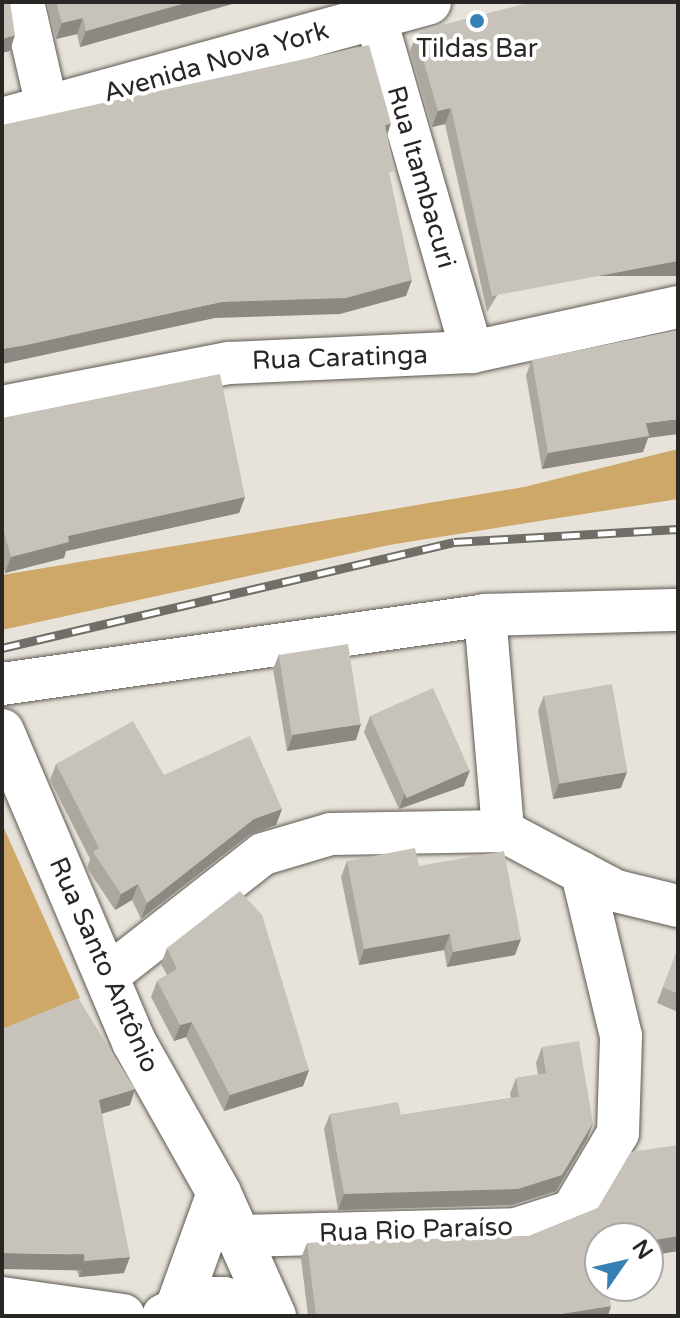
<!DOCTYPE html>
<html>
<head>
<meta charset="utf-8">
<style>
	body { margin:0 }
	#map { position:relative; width:680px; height:1318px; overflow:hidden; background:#e8e3da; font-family:"Varela Round",sans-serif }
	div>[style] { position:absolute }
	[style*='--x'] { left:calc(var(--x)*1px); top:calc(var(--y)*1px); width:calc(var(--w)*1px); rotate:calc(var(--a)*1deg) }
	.forest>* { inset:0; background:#cda868 }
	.roads { filter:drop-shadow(0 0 2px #5e5a52) drop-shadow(0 0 2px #5e5a52) }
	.street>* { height:42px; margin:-21px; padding:0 21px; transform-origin:21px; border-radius:21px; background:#fff }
	.secondary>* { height:44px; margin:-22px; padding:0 22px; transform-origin:22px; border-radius:22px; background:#fff }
	.primary>* { height:44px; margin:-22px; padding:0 22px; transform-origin:22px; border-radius:22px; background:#fff }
	.rail>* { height:9px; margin-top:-4.5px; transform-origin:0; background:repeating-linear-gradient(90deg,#fff 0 18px,#716e68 0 36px); box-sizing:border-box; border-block:2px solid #716e68 }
	.wall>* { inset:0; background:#aca8a0 }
	.shaded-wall>* { inset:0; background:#8c8882; transform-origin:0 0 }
	.building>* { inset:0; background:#c8c3ba; transform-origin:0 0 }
	.dots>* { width:22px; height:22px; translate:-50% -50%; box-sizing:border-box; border:4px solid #fff; border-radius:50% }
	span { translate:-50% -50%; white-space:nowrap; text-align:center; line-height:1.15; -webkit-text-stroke:8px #fff; paint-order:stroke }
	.poi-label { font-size:26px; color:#292723 }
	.street-label { font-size:26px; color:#292723 }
	.frame { position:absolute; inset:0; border:4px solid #292723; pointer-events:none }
	.north { position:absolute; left:584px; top:1222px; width:80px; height:80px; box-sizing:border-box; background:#fff; border:2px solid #a9a9a7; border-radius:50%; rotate:56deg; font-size:22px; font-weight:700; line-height:32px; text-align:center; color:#292723 }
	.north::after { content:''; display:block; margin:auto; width:28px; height:36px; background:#3680b4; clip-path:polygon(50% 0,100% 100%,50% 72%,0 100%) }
</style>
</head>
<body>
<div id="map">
	<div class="forest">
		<div style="clip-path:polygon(678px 449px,678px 499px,389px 545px,2px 630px,2px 575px,524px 487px)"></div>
		<div style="clip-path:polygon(2px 824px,80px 998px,11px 1039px,2px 1036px)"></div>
	</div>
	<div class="roads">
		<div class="street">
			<div style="--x:23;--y:2;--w:112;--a:77.1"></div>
			<div style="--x:371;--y:2;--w:364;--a:73.9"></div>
			<div style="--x:2;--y:407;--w:231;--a:-11"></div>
			<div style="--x:229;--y:363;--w:243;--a:-2.6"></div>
			<div style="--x:472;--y:352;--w:211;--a:-12.3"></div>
			<div style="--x:485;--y:615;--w:217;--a:85.2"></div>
			<div style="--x:2;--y:684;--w:488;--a:-8.1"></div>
			<div style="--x:485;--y:615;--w:193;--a:-1.5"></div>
			<div style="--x:106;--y:977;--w:199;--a:-38.1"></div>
			<div style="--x:263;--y:854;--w:71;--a:-16.4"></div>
			<div style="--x:331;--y:834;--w:172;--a:-1"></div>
			<div style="--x:503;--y:831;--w:128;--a:28"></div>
			<div style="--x:616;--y:891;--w:64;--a:13.6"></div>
			<div style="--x:239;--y:1236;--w:277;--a:-1.4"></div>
			<div style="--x:516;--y:1229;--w:59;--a:-17.8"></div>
			<div style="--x:572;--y:1211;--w:91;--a:-59.5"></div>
			<div style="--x:618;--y:1133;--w:97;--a:-88.2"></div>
			<div style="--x:621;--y:1036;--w:168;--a:-103.5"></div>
		</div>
		<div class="secondary">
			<div style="--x:2;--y:731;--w:338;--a:67"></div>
			<div style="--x:134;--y:1042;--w:173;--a:60.6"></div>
			<div style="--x:219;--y:1193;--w:135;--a:65.9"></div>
			<div style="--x:2;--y:1299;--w:122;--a:8"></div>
			<div style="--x:178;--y:1306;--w:120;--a:-70.1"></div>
			<div style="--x:164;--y:1316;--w:41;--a:-24.7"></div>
			<div style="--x:201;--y:1299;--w:23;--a:0"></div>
			<div style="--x:224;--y:1299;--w:41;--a:24.7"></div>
		</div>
		<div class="primary">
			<div style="--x:2;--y:120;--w:443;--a:-15.4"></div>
		</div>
	</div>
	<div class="rail">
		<div style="--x:2;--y:648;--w:464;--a:-13.2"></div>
		<div style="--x:454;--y:542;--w:224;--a:-3.3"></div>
	</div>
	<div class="wall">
		<div style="clip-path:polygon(46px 2px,239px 2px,80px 47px,77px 34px,56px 39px)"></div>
		<div style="clip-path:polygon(678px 2px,487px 312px,445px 124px,432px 127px,410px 51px,416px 35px)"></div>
		<div style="clip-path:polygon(532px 360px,648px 438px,643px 452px,542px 469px,526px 375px)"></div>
		<div style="clip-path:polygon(2px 418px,245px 497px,239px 513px,66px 551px,64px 558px,5px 573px,2px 561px)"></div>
		<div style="clip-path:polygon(279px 654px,356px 740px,287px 751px,273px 669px)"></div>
		<div style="clip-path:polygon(544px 695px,621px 788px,553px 799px,538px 711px)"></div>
		<div style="clip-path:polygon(370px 716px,464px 786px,399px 809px,364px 732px)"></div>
		<div style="clip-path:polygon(56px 764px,164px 775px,282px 809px,276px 825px,249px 835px,141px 919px,132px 900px,115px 910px,87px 868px,90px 859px,50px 780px)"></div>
		<div style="clip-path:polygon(347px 861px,419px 866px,515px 955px,447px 967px,444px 950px,359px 965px,341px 877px)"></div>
		<div style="clip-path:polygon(167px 948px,309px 1070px,303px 1086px,224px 1111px,186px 1037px,174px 1041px,151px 997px,157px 981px,167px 975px,161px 964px)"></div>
		<div style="clip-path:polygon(678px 948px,678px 1012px,657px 1003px)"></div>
		<div style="clip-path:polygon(2px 1029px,130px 1105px,102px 1114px,124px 1273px,79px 1277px)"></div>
		<div style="clip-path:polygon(542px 1047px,593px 1123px,587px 1139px,556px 1191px,512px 1205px,338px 1210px,324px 1129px,330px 1114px,401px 1115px,511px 1098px,510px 1094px,516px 1078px,538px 1075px,536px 1063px)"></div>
		<div style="clip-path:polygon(678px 1145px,678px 1251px,648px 1256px,648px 1238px,600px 1238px,608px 1316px,308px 1316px,301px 1258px,307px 1243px,529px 1236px,598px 1208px)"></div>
	</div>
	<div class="shaded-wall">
		<div style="clip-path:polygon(189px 2px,239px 2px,80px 47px,86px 31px)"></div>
		<div style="clip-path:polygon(83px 18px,77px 34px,56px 39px,62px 23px)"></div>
		<div style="clip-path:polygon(15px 35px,10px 51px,2px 53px,2px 39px)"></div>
		<div style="clip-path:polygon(451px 108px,445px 124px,432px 127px,438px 111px)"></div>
		<div style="clip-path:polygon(391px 123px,386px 139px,385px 125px)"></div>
		<div style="left:678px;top:261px;width:15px;height:189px;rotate:90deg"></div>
		<div style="clip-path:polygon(412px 280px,406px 296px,340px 314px,215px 318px,2px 364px,2px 349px,221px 302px)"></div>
		<div style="clip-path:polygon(678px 419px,678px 434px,648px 438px,643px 452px,542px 469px,548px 453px,646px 423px)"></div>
		<div style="clip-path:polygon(245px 497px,239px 513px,66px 551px,64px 558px,5px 573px,11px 557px,68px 536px)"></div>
		<div style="clip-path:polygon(361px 724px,356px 740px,287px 751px,293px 735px)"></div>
		<div style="clip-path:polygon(470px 770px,464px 786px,399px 809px,405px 793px)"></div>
		<div style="clip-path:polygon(627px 772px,621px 788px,553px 799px,559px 783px)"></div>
		<div style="clip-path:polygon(282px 809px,276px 825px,249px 835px,141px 919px,147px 903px,254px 819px)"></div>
		<div style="clip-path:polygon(138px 884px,132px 900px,115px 910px,121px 894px)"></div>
		<div style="clip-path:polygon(450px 934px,444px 950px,359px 965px,364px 949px)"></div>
		<div style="clip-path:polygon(521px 939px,515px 955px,447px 967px,453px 952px)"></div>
		<div style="clip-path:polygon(192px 1022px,186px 1037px,174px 1041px,180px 1025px)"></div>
		<div style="clip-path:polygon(309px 1070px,303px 1086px,224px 1111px,230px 1095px)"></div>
		<div style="clip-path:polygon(135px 1089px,130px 1105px,93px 1116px,99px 1100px)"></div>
		<div style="clip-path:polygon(593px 1123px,587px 1139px,556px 1191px,512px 1205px,338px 1210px,344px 1194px)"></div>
		<div style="clip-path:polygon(678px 1236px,678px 1251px,648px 1256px,648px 1241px)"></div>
		<div style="left:2px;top:1253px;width:82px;height:16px;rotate:1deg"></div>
		<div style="clip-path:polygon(130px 1257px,124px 1273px,79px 1277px,85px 1261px)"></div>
		<div style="clip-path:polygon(611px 1306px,608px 1316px,549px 1316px)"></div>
	</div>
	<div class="building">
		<div style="clip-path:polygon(2px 2px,10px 2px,15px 35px,2px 39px)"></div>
		<div style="clip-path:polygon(56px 2px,189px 2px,86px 31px,83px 18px,62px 23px)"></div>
		<div style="clip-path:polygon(532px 2px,678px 2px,678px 261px,492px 296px,451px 108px,438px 111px,416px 35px,426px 29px)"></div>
		<div style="clip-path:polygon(369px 45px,391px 123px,385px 125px,395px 171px,389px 172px,412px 280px,346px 298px,221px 302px,22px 346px,2px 349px,2px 125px)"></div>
		<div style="clip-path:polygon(678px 330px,678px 419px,646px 423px,649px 436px,548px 453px,532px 360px)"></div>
		<div style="clip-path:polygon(220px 374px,245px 497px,68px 536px,69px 542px,11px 557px,2px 524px,2px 418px)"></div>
		<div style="left:348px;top:644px;width:81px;height:70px;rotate:81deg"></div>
		<div style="left:612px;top:684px;width:89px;height:69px;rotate:80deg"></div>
		<div style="left:433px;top:688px;width:90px;height:69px;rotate:66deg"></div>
		<div style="clip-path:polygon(133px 721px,164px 775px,250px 736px,282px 809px,254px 819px,147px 903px,138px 884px,121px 894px,93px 852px,99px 848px,56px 764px)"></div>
		<div style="clip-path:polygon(415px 848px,419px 866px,504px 851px,521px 939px,453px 952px,450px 934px,364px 949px,347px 861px)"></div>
		<div style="clip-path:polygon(240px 891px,262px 915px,309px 1070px,230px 1095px,192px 1022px,180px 1025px,157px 981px,177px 969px,167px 948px)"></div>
		<div style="clip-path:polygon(678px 948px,678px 994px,663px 987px)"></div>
		<div style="clip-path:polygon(78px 998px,135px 1089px,99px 1100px,130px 1257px,85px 1261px,84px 1254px,2px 1253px,2px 1029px)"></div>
		<div style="clip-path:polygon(579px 1041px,593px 1123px,562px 1175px,518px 1189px,344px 1194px,330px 1114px,398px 1102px,401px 1115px,519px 1097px,516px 1078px,546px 1073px,542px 1047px)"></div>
		<div style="clip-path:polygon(678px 1145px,678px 1236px,648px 1241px,648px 1238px,600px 1238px,600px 1286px,608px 1286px,611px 1306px,549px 1316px,316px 1316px,307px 1243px,529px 1236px,598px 1208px,631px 1152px)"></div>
	</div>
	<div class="dots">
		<div style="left:477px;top:21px;background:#3680b4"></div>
	</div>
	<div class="poi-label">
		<span style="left:477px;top:49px">Tildas Bar</span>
	</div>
	<div class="street-label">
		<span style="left:216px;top:62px;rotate:-16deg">Avenida Nova York</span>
		<span style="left:421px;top:177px;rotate:74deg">Rua Itambacuri</span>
		<span style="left:340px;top:358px;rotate:-2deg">Rua Caratinga</span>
		<span style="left:104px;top:965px;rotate:66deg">Rua Santo Antônio</span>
		<span style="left:416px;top:1230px;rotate:-2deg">Rua Rio Paraíso</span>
	</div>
	<div class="frame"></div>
	<div class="north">N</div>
</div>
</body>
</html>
